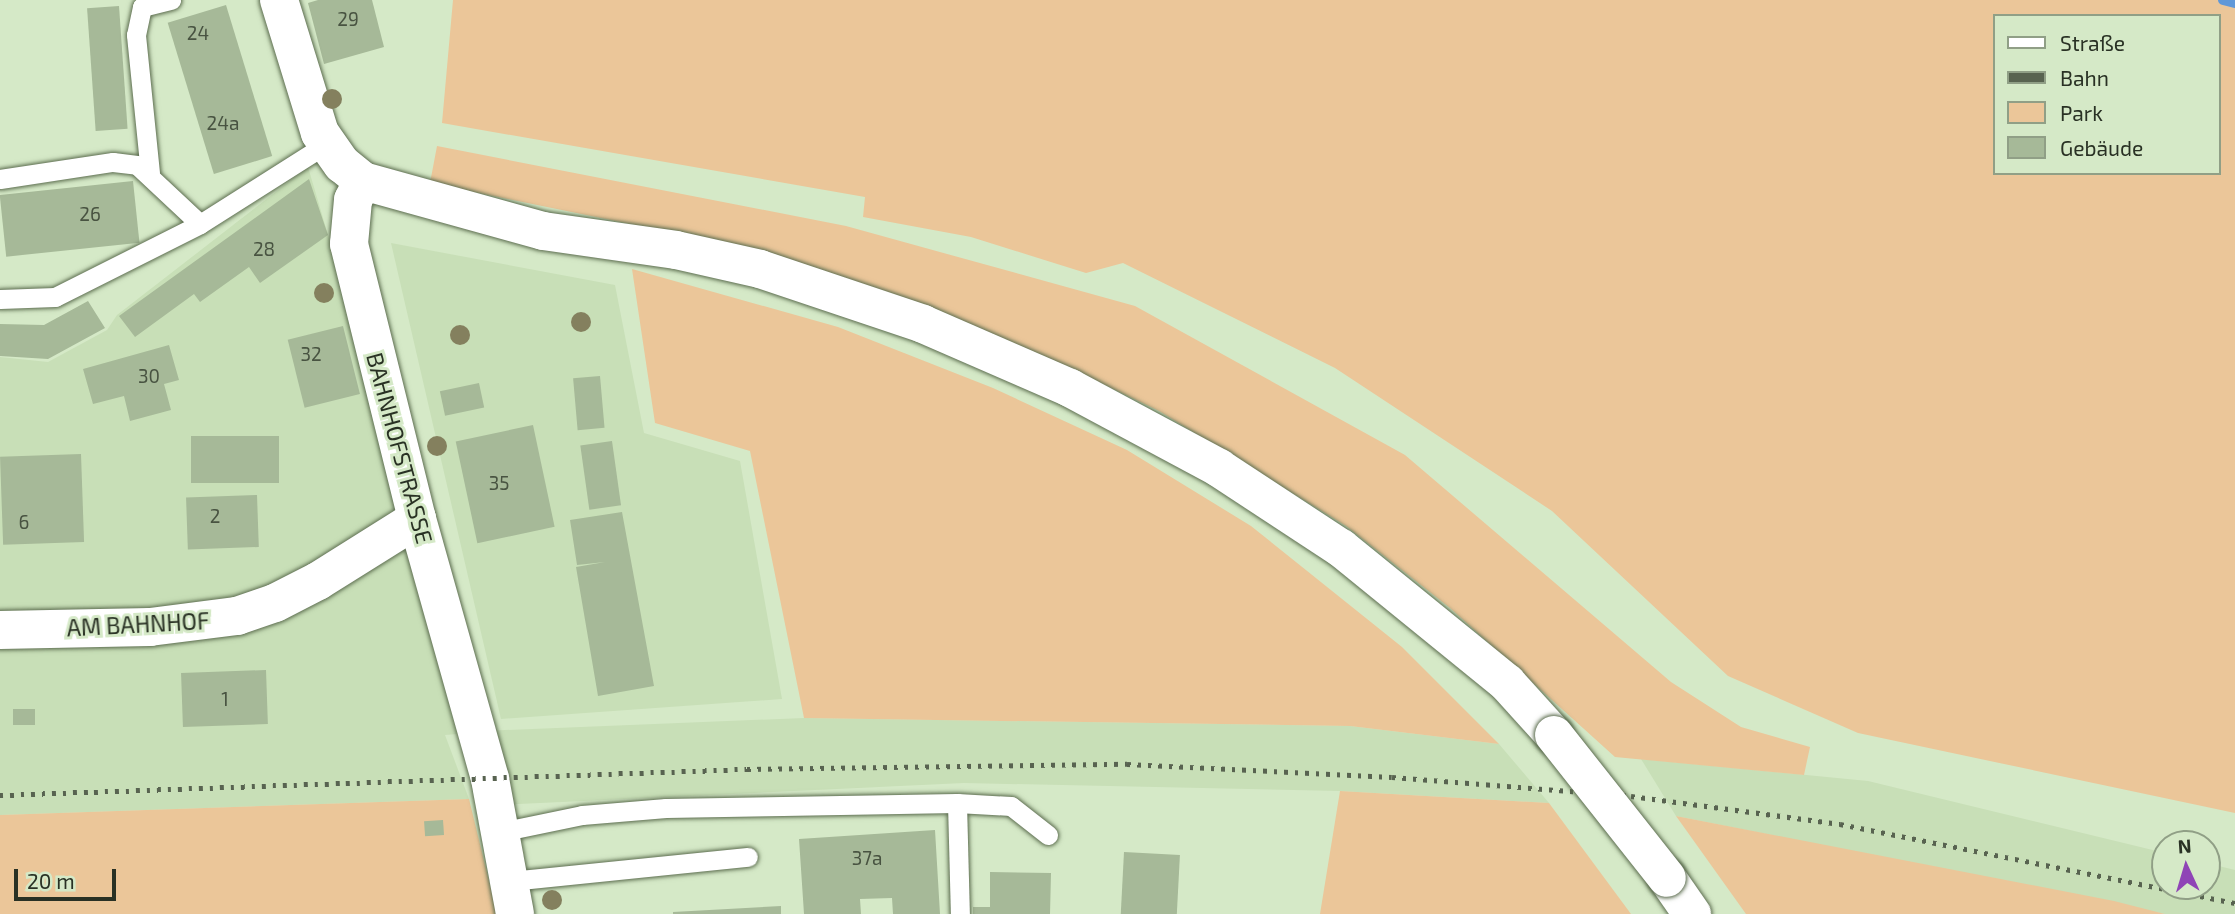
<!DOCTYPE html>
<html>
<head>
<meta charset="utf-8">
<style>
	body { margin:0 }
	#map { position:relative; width:2235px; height:914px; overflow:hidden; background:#d5e9c7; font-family:"Exo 2",sans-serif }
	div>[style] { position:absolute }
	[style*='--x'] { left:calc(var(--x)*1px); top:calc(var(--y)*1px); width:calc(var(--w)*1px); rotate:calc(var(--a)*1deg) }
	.built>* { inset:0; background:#c8dfb7 }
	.green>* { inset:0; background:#ebc699 }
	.stream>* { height:10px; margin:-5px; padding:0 5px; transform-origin:5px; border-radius:5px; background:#6098d8 }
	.building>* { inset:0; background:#a6b998; transform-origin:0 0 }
	.roads { filter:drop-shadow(0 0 2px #5c6d4f) drop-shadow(0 0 2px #5c6d4f) }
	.service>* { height:19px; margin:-9.5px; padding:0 9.5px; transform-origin:9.5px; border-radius:9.5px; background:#fff }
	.minor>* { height:38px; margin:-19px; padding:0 19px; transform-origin:19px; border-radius:19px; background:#fff }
	.tertiary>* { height:38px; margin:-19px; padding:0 19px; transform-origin:19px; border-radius:19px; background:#fff }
	.secondary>* { height:38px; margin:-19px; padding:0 19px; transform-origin:19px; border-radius:19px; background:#fff }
	.rail>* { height:5px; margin-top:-2.5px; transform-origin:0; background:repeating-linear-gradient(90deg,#586350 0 3.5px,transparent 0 10.5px) }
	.bridges { filter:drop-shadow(0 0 2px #5c6d4f) drop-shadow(0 0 2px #5c6d4f) }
	.secondary-bridge>* { height:38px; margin:-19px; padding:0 19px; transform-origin:19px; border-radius:19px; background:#fff }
	.trees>* { width:20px; height:20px; margin:-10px; border-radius:50%; background:#84805e }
	span { translate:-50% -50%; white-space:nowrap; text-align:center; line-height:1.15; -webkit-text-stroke:6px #d5e9c7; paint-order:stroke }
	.number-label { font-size:19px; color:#485341 }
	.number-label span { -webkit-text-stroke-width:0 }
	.street-label { font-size:23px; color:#293124 }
	.legend { position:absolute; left:1993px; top:14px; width:228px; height:161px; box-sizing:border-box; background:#d5e9c7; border:2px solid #909f86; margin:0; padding:9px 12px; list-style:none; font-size:21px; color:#293124 }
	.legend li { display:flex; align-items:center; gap:14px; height:35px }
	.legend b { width:35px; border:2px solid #909f86 }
	.north { position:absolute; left:2151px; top:830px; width:70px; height:70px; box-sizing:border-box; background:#d5e9c7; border:2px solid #909f86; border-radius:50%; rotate:356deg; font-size:19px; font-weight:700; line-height:28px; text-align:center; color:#293124 }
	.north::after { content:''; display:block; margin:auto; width:24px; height:32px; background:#8f44b6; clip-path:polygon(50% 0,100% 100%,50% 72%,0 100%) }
	.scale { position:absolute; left:14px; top:869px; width:102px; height:32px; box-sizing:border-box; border:4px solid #293124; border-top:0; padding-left:9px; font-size:21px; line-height:24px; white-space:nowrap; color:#293124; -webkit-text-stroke:5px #d5e9c7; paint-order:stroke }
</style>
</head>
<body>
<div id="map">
	<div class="built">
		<div style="clip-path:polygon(308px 167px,458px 675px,468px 733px,445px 735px,469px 799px,0 815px,0 357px,48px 362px,107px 330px,117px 315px)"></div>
		<div style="clip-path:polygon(391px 243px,615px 285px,644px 433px,740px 461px,782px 699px,501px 719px)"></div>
		<div style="clip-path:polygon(804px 718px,1350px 726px,1499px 744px,1549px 803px,1340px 791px,964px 783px,496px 805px,482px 731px)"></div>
		<div style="clip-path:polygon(1641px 759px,1868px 781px,2165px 853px,2165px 886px,2207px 886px,2207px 863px,2235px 870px,2235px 914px,2165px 914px,1676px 816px)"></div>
	</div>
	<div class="green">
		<div style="clip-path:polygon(evenodd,453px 0,2235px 0,2235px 813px,1858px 733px,1728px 676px,1552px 511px,1335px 368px,1123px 263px,1086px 273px,971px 237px,863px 217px,865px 197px,442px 123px,453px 0,1995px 16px,2219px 16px,2219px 173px,1995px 173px,1995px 16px)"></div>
		<div style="clip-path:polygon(437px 146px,846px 226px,1135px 306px,1405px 455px,1671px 682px,1741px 727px,1810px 747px,1804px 775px,1615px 757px,1450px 608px,1346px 526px,1159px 411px,1051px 359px,718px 242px,430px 183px)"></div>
		<div style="clip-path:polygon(632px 269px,838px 327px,993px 388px,1127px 450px,1251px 526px,1402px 647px,1499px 744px,1350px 726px,804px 718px,750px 451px,655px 423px)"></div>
		<div style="clip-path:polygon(1340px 791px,1549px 803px,1631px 914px,1320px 914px)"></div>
		<div style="clip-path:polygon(469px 799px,497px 914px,0 914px,0 815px)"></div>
		<div style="clip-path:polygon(1676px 816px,2114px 901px,2165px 914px,1746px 914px)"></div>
	</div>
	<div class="stream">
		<div style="--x:2223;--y:0;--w:12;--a:14"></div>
	</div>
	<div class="building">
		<div style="clip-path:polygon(318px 0,372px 0,384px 47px,324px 64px,308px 3px)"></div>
		<div style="left:226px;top:5px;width:158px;height:61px;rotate:73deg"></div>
		<div style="left:119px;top:6px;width:123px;height:32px;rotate:86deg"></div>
		<div style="clip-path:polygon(309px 179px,328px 235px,260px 283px,249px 267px,200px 302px,194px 294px,135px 337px,119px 316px)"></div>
		<div style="left:133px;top:181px;width:62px;height:134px;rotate:84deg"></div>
		<div style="clip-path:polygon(88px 301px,105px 328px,48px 359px,0 356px,0 324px,44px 325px)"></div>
		<div style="left:343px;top:326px;width:70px;height:57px;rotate:76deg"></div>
		<div style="clip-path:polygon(169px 345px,179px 380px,164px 384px,171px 410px,130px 421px,124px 396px,93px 404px,83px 369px)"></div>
		<div style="left:600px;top:376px;width:52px;height:27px;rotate:85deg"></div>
		<div style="left:479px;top:383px;width:25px;height:40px;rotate:78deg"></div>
		<div style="left:533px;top:425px;width:104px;height:79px;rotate:78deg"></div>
		<div style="left:191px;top:436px;width:88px;height:47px"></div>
		<div style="left:612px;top:441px;width:65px;height:32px;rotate:82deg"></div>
		<div style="left:81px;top:454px;width:88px;height:81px;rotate:88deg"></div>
		<div style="left:257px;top:495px;width:52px;height:71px;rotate:88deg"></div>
		<div style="clip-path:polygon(622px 512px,654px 686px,598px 696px,576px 567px,605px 562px,577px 565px,570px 520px)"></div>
		<div style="left:266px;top:670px;width:54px;height:85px;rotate:88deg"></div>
		<div style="left:35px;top:709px;width:16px;height:22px;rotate:90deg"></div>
		<div style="left:443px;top:820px;width:15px;height:19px;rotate:86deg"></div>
		<div style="clip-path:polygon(935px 830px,940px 914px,893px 914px,892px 898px,860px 899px,861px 914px,804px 914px,799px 839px)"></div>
		<div style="left:1124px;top:852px;width:56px;height:62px;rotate:3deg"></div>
		<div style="clip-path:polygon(990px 872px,1051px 873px,1050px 914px,973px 914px,973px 907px,990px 907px)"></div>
		<div style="clip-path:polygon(781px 906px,781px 914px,673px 914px,673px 912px)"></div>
	</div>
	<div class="roads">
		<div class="service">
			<div style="--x:150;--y:173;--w:139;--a:-95.8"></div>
			<div style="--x:136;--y:35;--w:29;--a:-78"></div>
			<div style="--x:142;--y:7;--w:30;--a:-14"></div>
			<div style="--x:0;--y:179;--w:114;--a:-8.6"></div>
			<div style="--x:113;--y:162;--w:24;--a:7"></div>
			<div style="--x:137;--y:165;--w:86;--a:43.1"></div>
			<div style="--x:0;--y:299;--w:55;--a:-2.1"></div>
			<div style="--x:55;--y:297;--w:162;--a:-26.7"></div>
			<div style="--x:200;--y:224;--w:149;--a:-32.4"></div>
			<div style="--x:957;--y:803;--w:111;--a:88.5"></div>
			<div style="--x:500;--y:832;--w:84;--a:-11.7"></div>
			<div style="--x:582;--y:815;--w:84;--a:-4.8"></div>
			<div style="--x:666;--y:808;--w:291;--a:-1"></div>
			<div style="--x:957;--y:803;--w:54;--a:3.2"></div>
			<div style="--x:1011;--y:806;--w:47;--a:38.1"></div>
			<div style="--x:510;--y:881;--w:239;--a:-5.8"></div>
		</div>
		<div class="minor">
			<div style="--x:0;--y:630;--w:150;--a:-1.1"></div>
			<div style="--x:150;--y:627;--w:88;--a:-7.2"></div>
			<div style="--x:237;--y:616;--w:40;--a:-18.9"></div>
			<div style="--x:275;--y:603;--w:48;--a:-27.1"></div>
			<div style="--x:318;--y:581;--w:117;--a:-32.1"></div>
		</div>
		<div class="tertiary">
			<div style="--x:363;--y:181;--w:21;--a:118"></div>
			<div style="--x:353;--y:200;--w:44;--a:95.2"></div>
			<div style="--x:349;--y:244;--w:283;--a:76.1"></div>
			<div style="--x:417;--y:519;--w:270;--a:74.3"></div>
			<div style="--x:490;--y:779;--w:137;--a:79.5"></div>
		</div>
		<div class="secondary">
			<div style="--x:279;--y:0;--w:139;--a:72.9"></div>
			<div style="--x:320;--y:133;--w:38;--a:55"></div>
			<div style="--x:342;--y:164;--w:27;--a:39"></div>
			<div style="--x:363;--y:181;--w:187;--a:15.5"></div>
			<div style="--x:543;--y:231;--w:134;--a:8.1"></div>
			<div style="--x:676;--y:250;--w:86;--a:12.7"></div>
			<div style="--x:760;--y:269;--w:172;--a:18.6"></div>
			<div style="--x:923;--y:324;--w:160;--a:23.5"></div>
			<div style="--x:1070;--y:388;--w:169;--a:28.2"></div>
			<div style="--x:1219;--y:468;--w:146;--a:33.3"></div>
			<div style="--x:1341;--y:548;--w:214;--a:39.1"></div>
			<div style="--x:1507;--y:683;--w:70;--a:47.9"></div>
			<div style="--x:1667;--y:878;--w:44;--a:55.2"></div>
		</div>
	</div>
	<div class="rail">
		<div style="--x:0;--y:795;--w:747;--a:-1.99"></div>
		<div style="--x:747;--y:769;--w:380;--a:-0.8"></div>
		<div style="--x:1127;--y:764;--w:265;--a:2.8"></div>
		<div style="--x:1392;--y:777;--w:240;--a:4.5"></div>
		<div style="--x:1631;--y:796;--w:211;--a:7.6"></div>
		<div style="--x:1840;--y:824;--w:403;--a:11.3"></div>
	</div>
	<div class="bridges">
		<div class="secondary-bridge">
			<div style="--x:1554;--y:735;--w:182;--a:51.7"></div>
		</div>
	</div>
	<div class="trees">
		<div style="left:332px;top:99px"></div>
		<div style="left:324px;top:293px"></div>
		<div style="left:581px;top:322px"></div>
		<div style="left:460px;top:335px"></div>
		<div style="left:437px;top:446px"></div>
		<div style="left:552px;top:900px"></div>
	</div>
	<div class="number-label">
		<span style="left:348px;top:19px">29</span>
		<span style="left:198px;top:33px">24</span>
		<span style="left:223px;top:123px">24a</span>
		<span style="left:90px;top:214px">26</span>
		<span style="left:264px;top:249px">28</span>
		<span style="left:311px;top:354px">32</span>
		<span style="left:149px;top:376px">30</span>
		<span style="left:499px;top:483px">35</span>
		<span style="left:215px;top:516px">2</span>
		<span style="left:24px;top:522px">6</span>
		<span style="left:225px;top:699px">1</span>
		<span style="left:867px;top:858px">37a</span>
	</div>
	<div class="street-label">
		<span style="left:400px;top:448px;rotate:75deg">BAHNHOFSTRASSE</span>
		<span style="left:138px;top:624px;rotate:-3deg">AM BAHNHOF</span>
	</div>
	<ul class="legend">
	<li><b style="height:9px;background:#fff"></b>Straße</li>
	<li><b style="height:9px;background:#586350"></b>Bahn</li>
	<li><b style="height:19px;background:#ebc699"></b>Park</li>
	<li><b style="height:19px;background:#a6b998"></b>Gebäude</li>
	</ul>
	<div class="north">N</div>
	<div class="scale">20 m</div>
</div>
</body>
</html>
